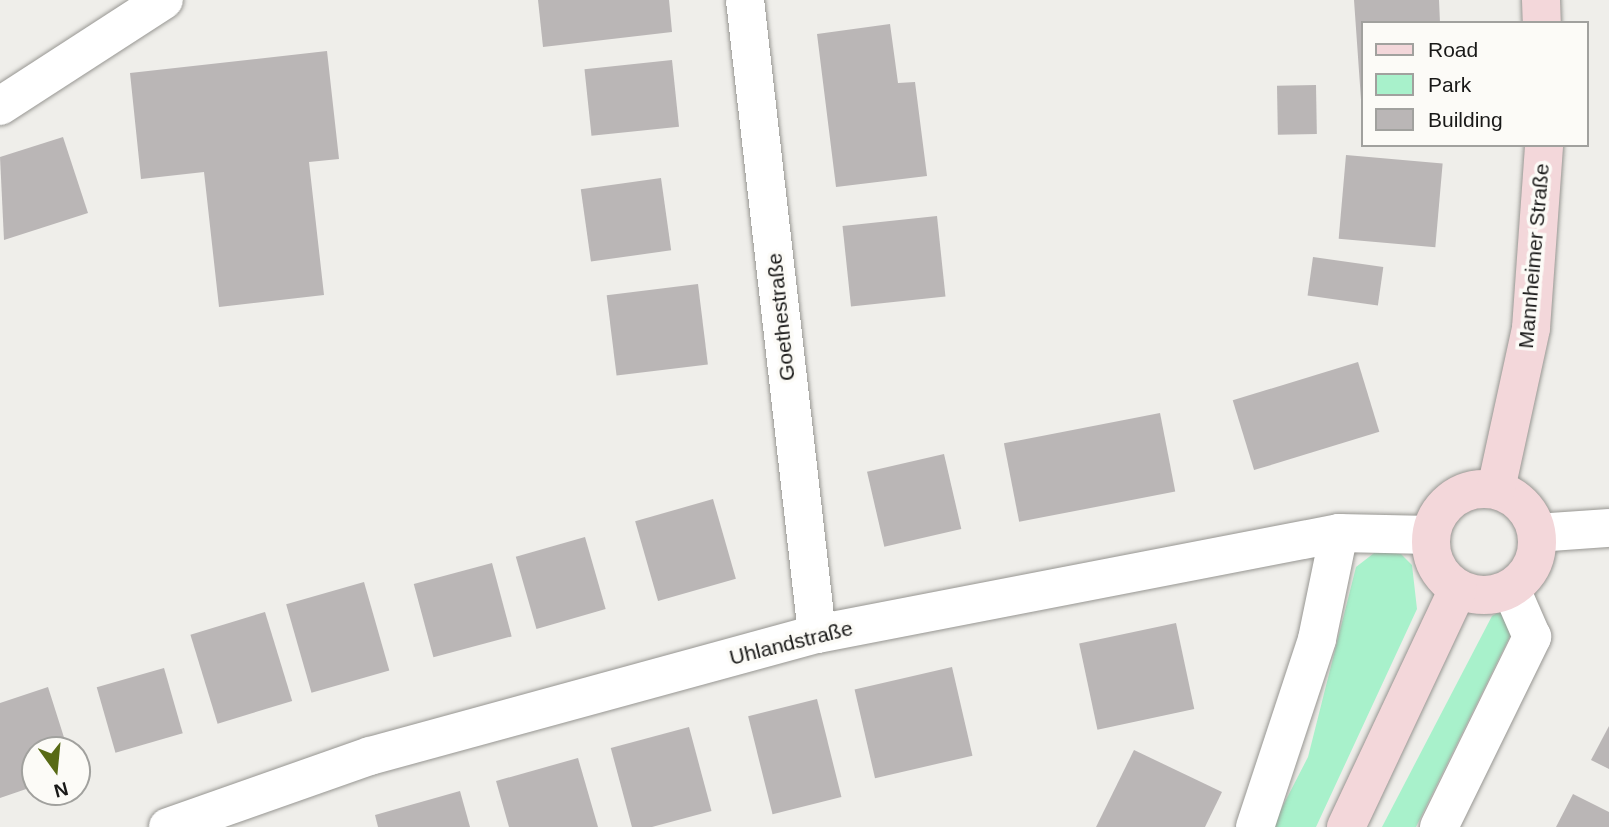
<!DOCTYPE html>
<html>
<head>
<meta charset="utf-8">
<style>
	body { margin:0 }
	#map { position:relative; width:1609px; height:827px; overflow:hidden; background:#efeeea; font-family:Helvetica,sans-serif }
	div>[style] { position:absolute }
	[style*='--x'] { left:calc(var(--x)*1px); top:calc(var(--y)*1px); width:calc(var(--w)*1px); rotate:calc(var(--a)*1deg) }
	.green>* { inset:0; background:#a8f1cb }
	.building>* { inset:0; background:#bab6b6; transform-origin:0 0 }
	.roads { filter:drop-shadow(0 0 2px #979692) drop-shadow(0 0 2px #979692) }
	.street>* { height:38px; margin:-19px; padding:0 19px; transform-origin:19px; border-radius:19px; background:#fff }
	.secondary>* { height:38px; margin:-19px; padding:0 19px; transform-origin:19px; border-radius:19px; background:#f3d7da }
	.secondary>.ring { margin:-19px; padding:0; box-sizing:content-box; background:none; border:38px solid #f3d7da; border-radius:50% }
	span { translate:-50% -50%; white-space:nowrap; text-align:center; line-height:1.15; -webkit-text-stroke:7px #fcfbf7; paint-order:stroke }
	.street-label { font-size:21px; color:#191918 }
	.legend { position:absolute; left:1361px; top:21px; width:228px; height:126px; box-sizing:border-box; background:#fcfbf7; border:2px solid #a1a19e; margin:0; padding:9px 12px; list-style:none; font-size:21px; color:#191918 }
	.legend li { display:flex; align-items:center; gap:14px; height:35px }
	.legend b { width:35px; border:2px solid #a1a19e }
	.north { position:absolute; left:21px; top:736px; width:70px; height:70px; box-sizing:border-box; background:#fcfbf7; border:2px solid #a1a19e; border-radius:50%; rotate:165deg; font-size:19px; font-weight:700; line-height:28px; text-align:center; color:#191918 }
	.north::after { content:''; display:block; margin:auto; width:24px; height:32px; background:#586a15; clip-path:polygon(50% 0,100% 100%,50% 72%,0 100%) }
</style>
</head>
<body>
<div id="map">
	<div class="green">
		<div style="clip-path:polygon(1378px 550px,1401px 554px,1412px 565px,1417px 609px,1316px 827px,1272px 827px,1308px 757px,1356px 567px)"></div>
		<div style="clip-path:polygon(1508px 607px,1516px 624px,1416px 827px,1382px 827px,1492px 616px)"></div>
	</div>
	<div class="building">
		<div style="clip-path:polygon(538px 0,669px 0,672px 32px,543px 47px)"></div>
		<div style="clip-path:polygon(1354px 0,1439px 0,1440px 23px,1362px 23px,1362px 114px)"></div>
		<div style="clip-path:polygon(890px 24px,898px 83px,915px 82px,927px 176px,836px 187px,817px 34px)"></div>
		<div style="clip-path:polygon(327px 51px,339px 159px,309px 162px,324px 295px,219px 307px,204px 172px,141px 179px,130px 73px)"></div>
		<div style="left:672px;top:60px;width:67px;height:88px;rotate:84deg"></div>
		<div style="left:1316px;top:85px;width:49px;height:39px;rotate:89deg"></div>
		<div style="clip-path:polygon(63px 137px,88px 213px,4px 240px,0 157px)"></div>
		<div style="left:1346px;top:155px;width:97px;height:84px;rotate:5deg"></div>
		<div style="left:661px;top:178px;width:73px;height:81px;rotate:82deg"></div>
		<div style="left:937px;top:216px;width:81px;height:95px;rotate:84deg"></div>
		<div style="left:1313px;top:257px;width:71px;height:39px;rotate:8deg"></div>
		<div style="left:698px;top:284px;width:81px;height:92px;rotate:83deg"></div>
		<div style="left:1358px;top:362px;width:73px;height:131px;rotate:73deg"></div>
		<div style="left:1160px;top:413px;width:80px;height:159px;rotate:79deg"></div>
		<div style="left:944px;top:454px;width:77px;height:79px;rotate:77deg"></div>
		<div style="left:713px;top:499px;width:83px;height:81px;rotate:74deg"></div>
		<div style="left:585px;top:537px;width:75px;height:72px;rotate:74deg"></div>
		<div style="left:492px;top:563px;width:76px;height:81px;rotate:75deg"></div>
		<div style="left:364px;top:582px;width:92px;height:81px;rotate:74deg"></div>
		<div style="left:265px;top:612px;width:93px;height:78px;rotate:73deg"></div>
		<div style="left:1176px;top:623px;width:88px;height:99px;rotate:78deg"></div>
		<div style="left:952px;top:667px;width:91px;height:100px;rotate:77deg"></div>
		<div style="left:164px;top:668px;width:68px;height:70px;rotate:74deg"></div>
		<div style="clip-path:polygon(48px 687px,68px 750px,35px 750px,35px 786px,0 798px,0 703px)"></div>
		<div style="left:817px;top:699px;width:101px;height:71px;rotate:76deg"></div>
		<div style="clip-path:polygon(1609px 726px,1609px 769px,1591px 760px)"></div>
		<div style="left:689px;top:727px;width:87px;height:81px;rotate:75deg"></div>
		<div style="clip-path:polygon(1134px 750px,1222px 792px,1205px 827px,1096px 827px)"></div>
		<div style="clip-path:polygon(578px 758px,598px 827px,509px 827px,496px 781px)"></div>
		<div style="clip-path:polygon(460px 791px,470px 827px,378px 827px,375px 815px)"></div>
		<div style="clip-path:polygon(1573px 794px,1609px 812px,1609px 827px,1556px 827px)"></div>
	</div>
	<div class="roads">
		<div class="street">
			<div style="--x:745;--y:0;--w:638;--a:83.52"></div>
			<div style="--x:0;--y:106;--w:195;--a:-32.9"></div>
			<div style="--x:1537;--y:533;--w:72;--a:-4"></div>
			<div style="--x:168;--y:827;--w:214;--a:-19.4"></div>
			<div style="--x:370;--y:756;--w:463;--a:-15.3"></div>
			<div style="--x:817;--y:634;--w:532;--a:-10.95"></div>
			<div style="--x:1339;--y:533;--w:92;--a:1.2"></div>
			<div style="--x:1255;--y:827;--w:198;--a:-71.7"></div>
			<div style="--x:1317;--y:639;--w:108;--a:-78.3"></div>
			<div style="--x:1439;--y:827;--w:212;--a:-63.9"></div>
			<div style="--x:1532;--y:637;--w:52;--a:-113.6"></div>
		</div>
		<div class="secondary">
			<div style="--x:1541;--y:0;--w:23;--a:88"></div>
			<div class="ring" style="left:1431px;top:489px;width:68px;height:68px"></div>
			<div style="--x:1496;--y:489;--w:165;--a:-77.7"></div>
			<div style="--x:1531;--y:328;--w:183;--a:-85.9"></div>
			<div style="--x:1346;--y:827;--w:263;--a:-64.8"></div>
		</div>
	</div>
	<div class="street-label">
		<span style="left:1534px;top:256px;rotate:-85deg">Mannheimer Straße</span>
		<span style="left:781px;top:317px;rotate:-96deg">Goethestraße</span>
		<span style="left:791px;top:643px;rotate:-14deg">Uhlandstraße</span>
	</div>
	<ul class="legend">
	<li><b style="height:9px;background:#f3d7da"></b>Road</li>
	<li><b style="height:19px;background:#a8f1cb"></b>Park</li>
	<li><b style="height:19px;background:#bab6b6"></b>Building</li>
	</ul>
	<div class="north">N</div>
</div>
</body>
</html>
